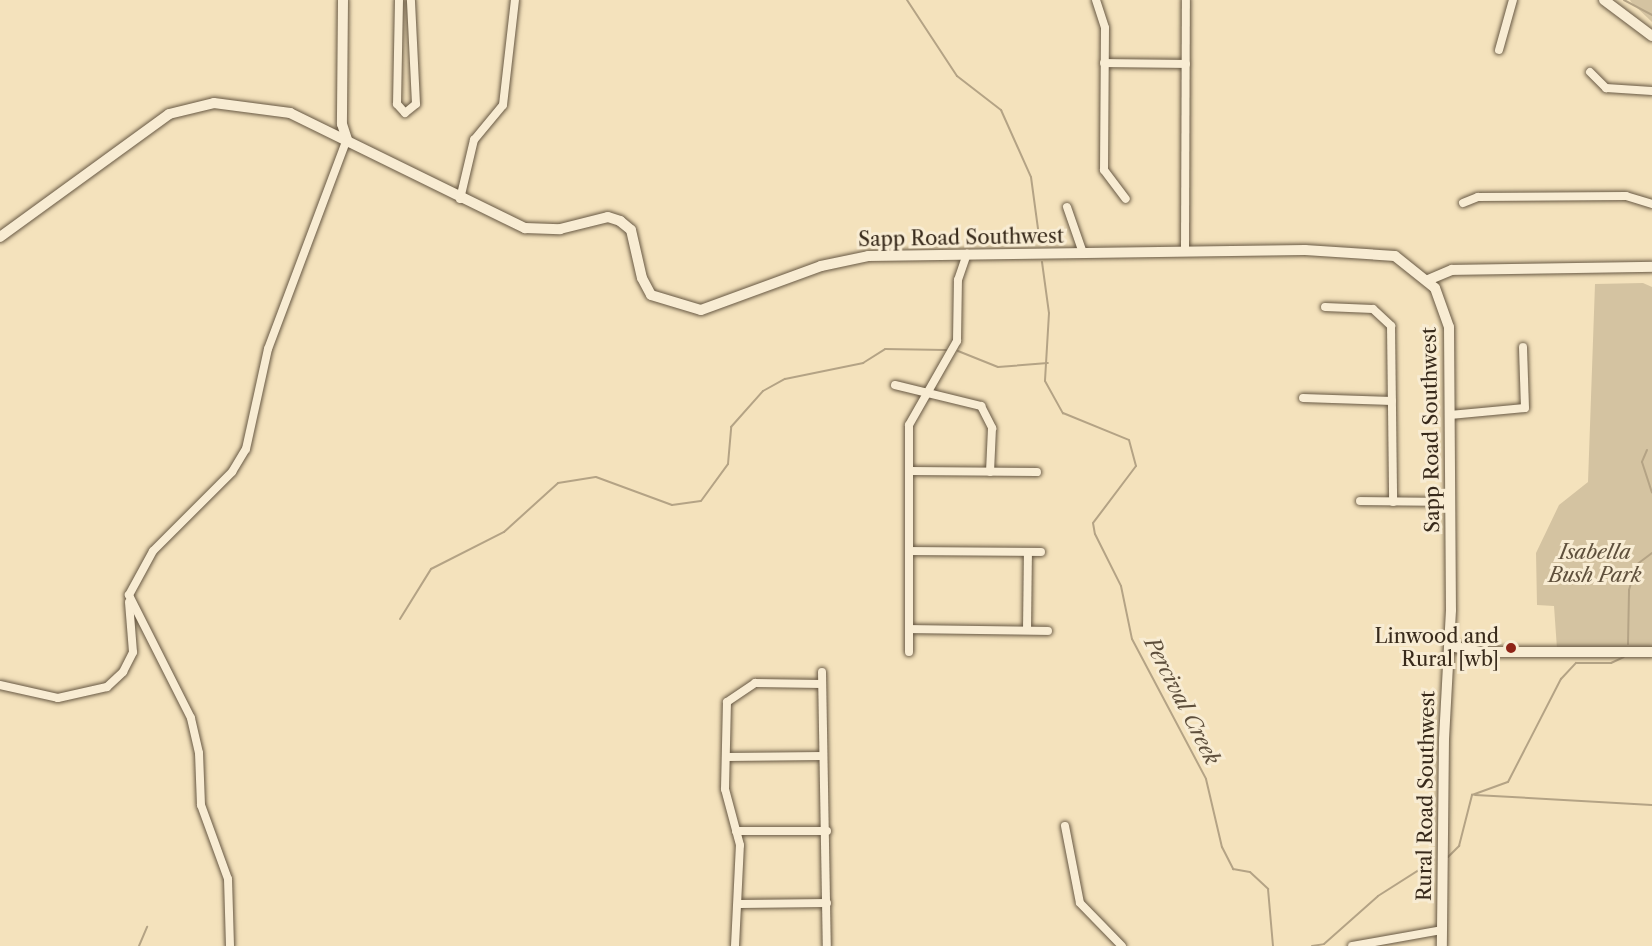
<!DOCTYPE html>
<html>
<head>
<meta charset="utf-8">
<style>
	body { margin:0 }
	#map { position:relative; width:1652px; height:946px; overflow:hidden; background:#f4e2bc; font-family:"Libre Caslon Text",serif }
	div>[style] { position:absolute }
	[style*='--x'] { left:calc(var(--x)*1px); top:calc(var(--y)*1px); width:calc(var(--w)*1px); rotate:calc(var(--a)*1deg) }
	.green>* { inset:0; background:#d4c3a1 }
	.stream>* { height:2px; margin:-1px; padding:0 1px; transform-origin:1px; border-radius:1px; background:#b4a385 }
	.roads { filter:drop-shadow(0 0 2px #675843) drop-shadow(0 0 2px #675843) }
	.minor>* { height:8px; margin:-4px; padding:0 4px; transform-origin:4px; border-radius:4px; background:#f8ecd3 }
	.tertiary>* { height:10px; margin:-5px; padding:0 5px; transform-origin:5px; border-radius:5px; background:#f8ecd3 }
	.dots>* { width:16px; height:16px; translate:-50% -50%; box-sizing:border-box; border:3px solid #f8ecd3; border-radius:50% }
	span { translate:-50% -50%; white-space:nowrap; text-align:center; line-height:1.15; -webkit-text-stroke:6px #f8ecd3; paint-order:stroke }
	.street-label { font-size:20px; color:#382a1b }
	.park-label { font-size:20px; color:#5f503c; font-style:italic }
	.poi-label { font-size:20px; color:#382a1b }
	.right { translate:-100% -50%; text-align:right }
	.water-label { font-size:21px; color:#5d4e3b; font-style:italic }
</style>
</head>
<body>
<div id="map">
	<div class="green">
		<div style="clip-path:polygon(1630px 0,1652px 0,1652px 22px,1631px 2px)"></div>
		<div style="clip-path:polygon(1643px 283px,1652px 287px,1652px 650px,1557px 649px,1554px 606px,1537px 605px,1536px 553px,1559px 505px,1588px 482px,1595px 284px)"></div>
	</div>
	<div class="stream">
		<div style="--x:907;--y:0;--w:91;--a:56.7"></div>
		<div style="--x:957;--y:76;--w:56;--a:37.7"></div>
		<div style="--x:1001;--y:110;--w:73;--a:65.9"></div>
		<div style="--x:1031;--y:177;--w:68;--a:82.3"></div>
		<div style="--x:1624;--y:0;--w:32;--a:28"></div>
		<div style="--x:1042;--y:262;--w:51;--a:82.2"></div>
		<div style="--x:1049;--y:313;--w:68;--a:93.4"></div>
		<div style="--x:1045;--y:381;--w:37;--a:61"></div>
		<div style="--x:1063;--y:413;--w:71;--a:22.2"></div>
		<div style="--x:1129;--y:440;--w:27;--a:75"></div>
		<div style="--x:1136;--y:466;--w:71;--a:127"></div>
		<div style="--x:1093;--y:523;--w:11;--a:80"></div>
		<div style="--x:1095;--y:534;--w:58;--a:63.4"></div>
		<div style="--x:1121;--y:586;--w:54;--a:78.3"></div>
		<div style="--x:1132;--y:639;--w:158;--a:62.1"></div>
		<div style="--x:1206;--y:779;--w:70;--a:76.8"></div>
		<div style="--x:1222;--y:847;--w:25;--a:63"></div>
		<div style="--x:1233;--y:869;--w:17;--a:10"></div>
		<div style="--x:1250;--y:872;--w:25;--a:43"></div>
		<div style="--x:1268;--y:889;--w:57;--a:85"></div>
		<div style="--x:958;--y:351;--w:43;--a:21.8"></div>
		<div style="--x:998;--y:367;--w:50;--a:-4.6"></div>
		<div style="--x:1647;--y:450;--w:13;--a:113"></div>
		<div style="--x:1642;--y:462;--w:32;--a:72"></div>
		<div style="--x:400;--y:619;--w:59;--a:-58.2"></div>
		<div style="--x:431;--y:569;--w:82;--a:-26.9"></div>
		<div style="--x:504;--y:532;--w:73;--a:-42.2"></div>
		<div style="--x:558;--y:483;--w:38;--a:-9"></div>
		<div style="--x:596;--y:477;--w:81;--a:20.2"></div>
		<div style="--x:672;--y:505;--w:29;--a:-8"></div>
		<div style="--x:701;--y:501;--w:46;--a:-53.9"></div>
		<div style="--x:728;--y:464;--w:37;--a:-85"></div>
		<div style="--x:731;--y:427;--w:48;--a:-48.4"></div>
		<div style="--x:763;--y:391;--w:25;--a:-29"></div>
		<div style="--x:785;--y:379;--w:80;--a:-11.6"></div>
		<div style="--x:863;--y:363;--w:26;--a:-32"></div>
		<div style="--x:885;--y:349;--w:61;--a:0.9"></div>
		<div style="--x:1628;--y:644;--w:54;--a:-88.9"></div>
		<div style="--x:1629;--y:590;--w:26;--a:-74"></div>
		<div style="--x:1636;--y:565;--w:20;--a:-37"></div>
		<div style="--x:1472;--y:795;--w:38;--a:-20"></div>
		<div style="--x:1508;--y:782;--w:116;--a:-62.8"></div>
		<div style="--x:1561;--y:679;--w:22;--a:-47"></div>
		<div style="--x:1576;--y:663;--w:35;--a:0"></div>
		<div style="--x:1611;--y:663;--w:14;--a:-25"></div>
		<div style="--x:1475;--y:795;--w:177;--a:3.2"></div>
		<div style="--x:1448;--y:857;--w:16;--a:-45"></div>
		<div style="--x:1459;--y:846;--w:53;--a:-75.7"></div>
		<div style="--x:139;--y:946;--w:21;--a:-67"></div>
		<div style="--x:1312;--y:946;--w:12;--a:-9"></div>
		<div style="--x:1324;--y:944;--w:72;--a:-41.6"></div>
		<div style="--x:1378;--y:896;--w:65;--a:-32.5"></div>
	</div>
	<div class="roads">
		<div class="minor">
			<div style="--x:399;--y:0;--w:104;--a:91.1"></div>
			<div style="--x:397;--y:104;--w:12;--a:48"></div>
			<div style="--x:405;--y:113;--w:14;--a:-39"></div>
			<div style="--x:416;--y:104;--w:104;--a:-92.8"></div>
			<div style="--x:1096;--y:0;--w:29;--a:72"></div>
			<div style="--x:1105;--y:28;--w:142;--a:90.4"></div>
			<div style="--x:1104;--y:170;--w:36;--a:53"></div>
			<div style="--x:1499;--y:50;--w:52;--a:-74.4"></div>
			<div style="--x:1104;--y:63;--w:82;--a:0.7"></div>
			<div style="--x:1590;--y:72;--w:23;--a:45"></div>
			<div style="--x:1606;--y:88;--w:46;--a:3.7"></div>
			<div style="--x:460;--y:199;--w:61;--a:-76.7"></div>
			<div style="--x:474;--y:140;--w:45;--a:-50.4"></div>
			<div style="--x:503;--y:105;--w:106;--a:-83.5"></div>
			<div style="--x:1463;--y:203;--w:16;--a:-22"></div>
			<div style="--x:1478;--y:197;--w:148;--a:-0.4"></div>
			<div style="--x:1626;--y:196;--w:27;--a:17"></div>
			<div style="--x:1067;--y:207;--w:49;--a:70.8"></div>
			<div style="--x:1185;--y:251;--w:251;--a:-89.8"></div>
			<div style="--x:1325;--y:307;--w:48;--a:2.4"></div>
			<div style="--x:1373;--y:309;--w:25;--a:43"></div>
			<div style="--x:1391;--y:326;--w:176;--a:89.3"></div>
			<div style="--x:895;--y:385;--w:89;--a:13.7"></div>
			<div style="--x:981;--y:406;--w:25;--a:63"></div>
			<div style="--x:992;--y:428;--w:44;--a:92.6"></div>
			<div style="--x:1303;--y:398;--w:89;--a:1.9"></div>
			<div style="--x:1450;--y:415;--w:75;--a:-5.3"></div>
			<div style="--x:1525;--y:408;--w:61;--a:-91.9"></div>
			<div style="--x:910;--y:471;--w:127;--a:0.5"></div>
			<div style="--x:1360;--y:501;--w:89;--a:0.6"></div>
			<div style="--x:910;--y:551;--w:131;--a:0.4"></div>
			<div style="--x:910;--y:629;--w:138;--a:0.8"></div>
			<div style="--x:1027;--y:630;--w:78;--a:-89.3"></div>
			<div style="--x:909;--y:652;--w:227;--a:-90"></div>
			<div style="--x:909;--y:425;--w:97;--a:-60.3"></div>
			<div style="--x:957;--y:341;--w:61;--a:-89.1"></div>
			<div style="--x:958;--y:280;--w:28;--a:-71"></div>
			<div style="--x:822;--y:672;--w:274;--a:89"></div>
			<div style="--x:0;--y:685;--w:59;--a:12.6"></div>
			<div style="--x:58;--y:698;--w:50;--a:-12.7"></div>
			<div style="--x:107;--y:687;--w:22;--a:-43"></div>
			<div style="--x:123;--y:672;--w:22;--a:-63"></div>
			<div style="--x:133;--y:652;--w:50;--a:-94.6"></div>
			<div style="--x:727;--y:757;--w:96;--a:-0.6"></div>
			<div style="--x:1065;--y:826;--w:78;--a:79"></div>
			<div style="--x:1080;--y:903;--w:60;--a:45.7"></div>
			<div style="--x:736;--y:831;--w:91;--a:0"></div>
			<div style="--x:740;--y:904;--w:87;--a:-0.7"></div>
			<div style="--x:230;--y:946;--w:67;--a:-91.7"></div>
			<div style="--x:228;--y:879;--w:79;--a:-110"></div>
			<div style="--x:201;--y:805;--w:52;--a:-92.2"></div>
			<div style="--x:199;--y:753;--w:36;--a:-103"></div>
			<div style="--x:191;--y:718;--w:138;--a:-116.8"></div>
			<div style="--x:129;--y:595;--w:50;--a:-61.4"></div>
			<div style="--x:153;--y:551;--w:112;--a:-45"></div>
			<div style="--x:232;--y:472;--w:27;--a:-59"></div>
			<div style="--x:246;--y:449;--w:102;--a:-77.6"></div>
			<div style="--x:268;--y:349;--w:224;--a:-69.4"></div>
			<div style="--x:735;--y:946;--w:101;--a:-87.2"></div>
			<div style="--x:740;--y:845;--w:58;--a:-105"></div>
			<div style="--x:725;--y:789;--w:87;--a:-88.7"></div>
			<div style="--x:727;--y:702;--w:34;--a:-34"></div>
			<div style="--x:755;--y:683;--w:67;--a:0.9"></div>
			<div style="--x:1352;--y:946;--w:91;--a:-10.1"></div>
		</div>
		<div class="tertiary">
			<div style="--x:343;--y:0;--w:124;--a:90.5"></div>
			<div style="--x:342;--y:124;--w:16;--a:72"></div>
			<div style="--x:1604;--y:0;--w:60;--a:36.9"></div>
			<div style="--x:0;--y:237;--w:209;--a:-36"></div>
			<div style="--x:169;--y:114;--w:46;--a:-13.7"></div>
			<div style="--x:214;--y:103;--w:77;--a:7.5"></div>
			<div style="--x:290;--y:113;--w:262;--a:26.1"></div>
			<div style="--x:525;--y:228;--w:35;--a:2"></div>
			<div style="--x:560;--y:229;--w:49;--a:-14"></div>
			<div style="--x:608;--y:217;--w:13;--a:18"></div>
			<div style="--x:620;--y:221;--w:14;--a:39"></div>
			<div style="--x:631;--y:230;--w:49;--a:77.1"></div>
			<div style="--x:642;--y:278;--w:19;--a:62"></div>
			<div style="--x:651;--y:295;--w:52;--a:16.7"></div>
			<div style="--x:701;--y:310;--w:128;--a:-20.1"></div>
			<div style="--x:821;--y:266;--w:48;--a:-12"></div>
			<div style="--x:868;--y:256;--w:437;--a:-0.8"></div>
			<div style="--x:1305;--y:250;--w:90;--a:3.8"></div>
			<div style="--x:1395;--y:256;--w:51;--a:38.7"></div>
			<div style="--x:1435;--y:288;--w:41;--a:70.3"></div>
			<div style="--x:1449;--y:327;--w:283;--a:89.6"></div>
			<div style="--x:1451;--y:610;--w:129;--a:93.1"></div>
			<div style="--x:1444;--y:739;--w:207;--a:90.6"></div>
			<div style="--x:1428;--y:280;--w:26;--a:-23"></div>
			<div style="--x:1452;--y:270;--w:200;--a:-0.9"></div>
			<div style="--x:1450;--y:646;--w:31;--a:11"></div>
			<div style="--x:1480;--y:652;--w:172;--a:0"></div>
		</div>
	</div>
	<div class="dots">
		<div style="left:1511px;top:648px;background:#8f2418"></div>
	</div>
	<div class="street-label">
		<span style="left:961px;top:238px;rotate:-1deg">Sapp Road Southwest</span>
		<span style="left:1431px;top:430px;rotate:-91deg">Sapp Road Southwest</span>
		<span style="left:1426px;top:796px;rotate:-89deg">Rural Road Southwest</span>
	</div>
	<div class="park-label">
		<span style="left:1595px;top:564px">Isabella<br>Bush Park</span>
	</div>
	<div class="poi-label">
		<span class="right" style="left:1499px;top:648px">Linwood and<br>Rural [wb]</span>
	</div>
	<div class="water-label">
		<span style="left:1182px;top:701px;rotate:63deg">Percival Creek</span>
	</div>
</div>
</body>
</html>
